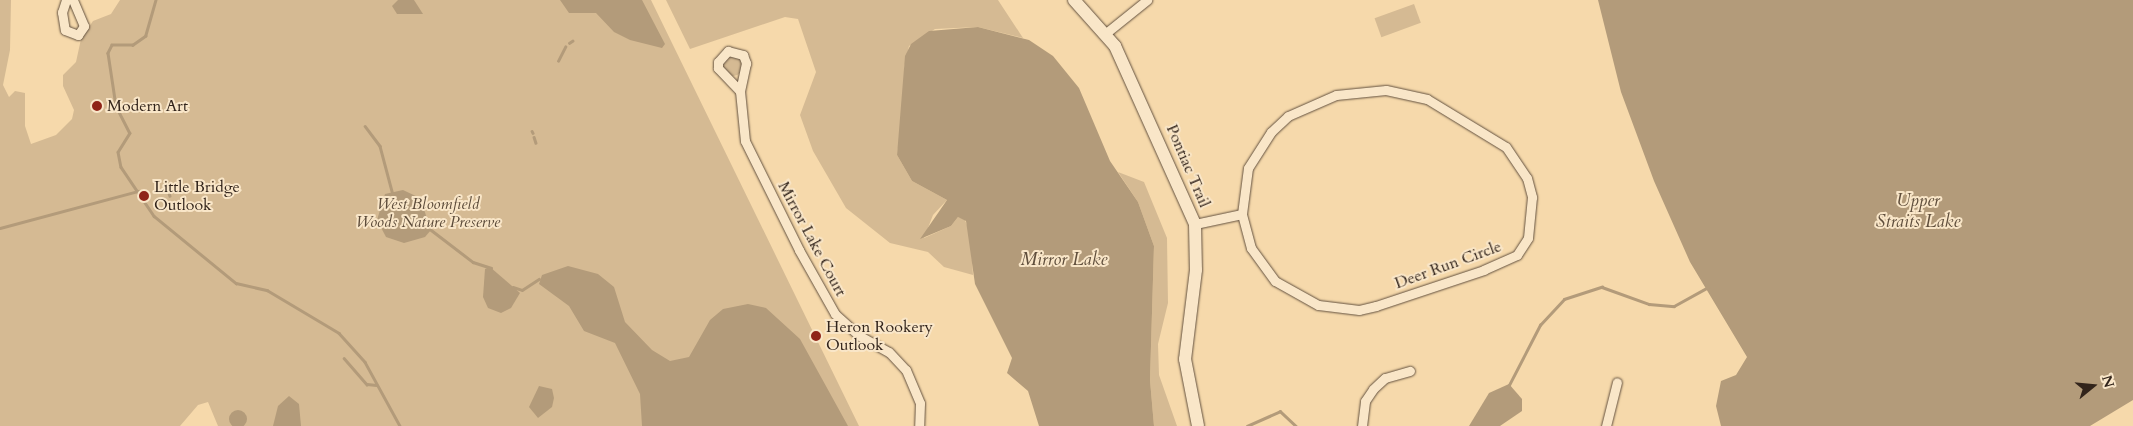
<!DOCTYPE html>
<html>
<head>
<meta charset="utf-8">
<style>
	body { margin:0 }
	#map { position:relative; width:2133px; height:426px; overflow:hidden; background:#f6d9ab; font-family:Cardo,serif }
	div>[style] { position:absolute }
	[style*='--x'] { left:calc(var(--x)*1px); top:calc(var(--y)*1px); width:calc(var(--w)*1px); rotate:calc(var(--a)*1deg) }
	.green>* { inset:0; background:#d5ba93; transform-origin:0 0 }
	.round { border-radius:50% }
	.water>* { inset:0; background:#b39b7a }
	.stream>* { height:2.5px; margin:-1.25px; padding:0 1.25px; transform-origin:1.25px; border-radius:1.25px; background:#b39b7a }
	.roads { filter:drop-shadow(0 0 1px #63513f) drop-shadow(0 0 1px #63513f) }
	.street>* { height:9px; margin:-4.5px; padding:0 4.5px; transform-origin:4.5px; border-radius:4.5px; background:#f9e6c8 }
	.secondary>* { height:12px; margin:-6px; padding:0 6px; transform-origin:6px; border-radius:6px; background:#f9e6c8 }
	.dots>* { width:14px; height:14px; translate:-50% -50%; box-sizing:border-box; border:2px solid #f9e6c8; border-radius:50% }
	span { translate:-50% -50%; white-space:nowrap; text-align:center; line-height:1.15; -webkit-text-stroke:4px #f9e6c8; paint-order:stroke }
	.poi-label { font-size:16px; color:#32241b }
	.left { translate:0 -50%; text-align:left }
	.street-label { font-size:16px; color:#32241b }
	.park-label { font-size:16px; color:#5b4a39; font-style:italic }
	.water-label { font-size:18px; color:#5f4e3c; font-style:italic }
	.north { position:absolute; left:2068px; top:361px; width:50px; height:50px; -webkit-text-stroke:4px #f9e6c8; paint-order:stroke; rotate:73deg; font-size:14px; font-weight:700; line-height:20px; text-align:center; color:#32241b }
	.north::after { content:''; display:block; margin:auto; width:18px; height:22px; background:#32241b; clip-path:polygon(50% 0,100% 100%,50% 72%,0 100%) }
</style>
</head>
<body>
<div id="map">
	<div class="green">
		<div style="clip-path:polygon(0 0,11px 0,10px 50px,3px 85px,9px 97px,15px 91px,25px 93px,25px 126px,31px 144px,56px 135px,72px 119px,74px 110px,63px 86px,63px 75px,76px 62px,81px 39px,93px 21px,111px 14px,120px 0,651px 0,859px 426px,218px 426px,208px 402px,198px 405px,180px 426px,0 426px)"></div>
		<div style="clip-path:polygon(666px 0,998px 0,1023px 38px,978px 27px,935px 29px,909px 46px,904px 68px,905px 94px,897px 155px,912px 181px,947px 200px,933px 215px,924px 238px,951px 226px,958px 217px,964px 218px,970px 232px,973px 275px,944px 267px,928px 252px,890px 243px,846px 208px,813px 151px,800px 115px,816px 72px,798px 19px,785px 17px,690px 49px)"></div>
		<div style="left:1414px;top:4px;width:20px;height:42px;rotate:70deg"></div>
		<div class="round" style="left:723px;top:56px;width:20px;height:20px"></div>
		<div style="clip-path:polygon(1118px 172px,1144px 182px,1167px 238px,1168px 303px,1158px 344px,1159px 375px,1177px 426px,1154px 426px,1150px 380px,1154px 246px,1138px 202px)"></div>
	</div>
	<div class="water">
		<div style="clip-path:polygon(398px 0,414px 0,423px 14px,397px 14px,392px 6px)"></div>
		<div style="clip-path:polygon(560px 0,642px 0,665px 44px,662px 48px,630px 40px,614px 32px,596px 13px,569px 13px)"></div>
		<div style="clip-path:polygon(1598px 0,2133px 0,2133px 400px,2090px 426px,1721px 426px,1716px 406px,1721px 381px,1736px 375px,1747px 357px,1690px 262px,1654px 181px,1621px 92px)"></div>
		<div style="clip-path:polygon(978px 27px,1029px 40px,1053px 56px,1079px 88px,1110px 161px,1138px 202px,1154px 246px,1150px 380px,1154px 426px,1039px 426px,1028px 391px,1007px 373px,1012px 358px,975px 284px,966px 221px,958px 217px,951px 226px,920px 239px,947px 200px,912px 181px,897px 155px,905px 56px,911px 44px,929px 31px)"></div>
		<div style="clip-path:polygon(403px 190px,420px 198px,431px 230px,425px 237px,404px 243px,386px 237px,377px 220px,385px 194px)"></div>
		<div style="clip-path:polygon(568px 266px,598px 274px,614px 287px,625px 322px,652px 350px,670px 361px,689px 357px,710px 320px,723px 309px,748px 304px,766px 308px,800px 339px,848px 426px,642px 426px,640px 394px,615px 343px,584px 331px,569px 306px,539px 284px,542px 275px)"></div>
		<div style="clip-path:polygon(490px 267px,520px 293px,511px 308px,501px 313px,488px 308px,483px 297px,485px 269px)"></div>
		<div style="clip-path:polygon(1509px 384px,1522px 399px,1522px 411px,1500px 426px,1469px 426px,1489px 393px)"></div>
		<div style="clip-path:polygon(539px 386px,552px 389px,554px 398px,552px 407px,538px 418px,529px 407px)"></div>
		<div style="clip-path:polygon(289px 396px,299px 404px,301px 426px,273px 426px,278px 406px)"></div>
		<div class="round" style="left:229px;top:410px;width:18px;height:18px"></div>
	</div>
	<div class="stream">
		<div style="--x:156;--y:0;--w:37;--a:106"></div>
		<div style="--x:146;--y:36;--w:16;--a:145"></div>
		<div style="--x:133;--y:45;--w:21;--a:180"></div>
		<div style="--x:112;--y:45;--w:9;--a:117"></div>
		<div style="--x:108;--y:53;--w:54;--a:81.4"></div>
		<div style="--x:116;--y:106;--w:30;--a:63"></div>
		<div style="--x:130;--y:133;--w:22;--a:122"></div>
		<div style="--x:118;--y:152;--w:15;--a:79"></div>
		<div style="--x:121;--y:167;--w:59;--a:56"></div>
		<div style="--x:154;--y:216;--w:106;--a:39.3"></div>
		<div style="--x:236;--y:283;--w:32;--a:13"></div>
		<div style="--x:267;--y:290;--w:84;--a:30.8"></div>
		<div style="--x:339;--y:333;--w:39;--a:48"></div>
		<div style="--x:365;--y:362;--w:73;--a:61.3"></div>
		<div style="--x:569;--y:43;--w:4;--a:-34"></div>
		<div style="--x:558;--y:61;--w:16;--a:-63"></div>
		<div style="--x:365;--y:126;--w:25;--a:53"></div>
		<div style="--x:380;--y:146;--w:51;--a:75.1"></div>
		<div style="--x:532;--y:131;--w:2;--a:63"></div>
		<div style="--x:534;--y:137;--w:6;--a:72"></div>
		<div style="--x:168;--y:183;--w:4;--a:90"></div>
		<div style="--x:168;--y:190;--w:6;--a:72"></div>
		<div style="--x:0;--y:228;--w:143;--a:-15"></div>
		<div style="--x:430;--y:229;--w:54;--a:37.5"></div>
		<div style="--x:473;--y:262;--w:19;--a:18"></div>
		<div style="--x:513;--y:287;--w:9;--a:18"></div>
		<div style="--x:522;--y:290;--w:20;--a:-33"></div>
		<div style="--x:344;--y:358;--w:35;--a:49"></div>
		<div style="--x:367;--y:384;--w:9;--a:6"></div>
		<div style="--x:1508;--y:387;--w:70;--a:-62.7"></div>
		<div style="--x:1540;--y:325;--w:35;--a:-47"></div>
		<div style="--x:1564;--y:299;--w:40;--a:-18"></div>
		<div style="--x:1602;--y:287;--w:50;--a:19.9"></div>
		<div style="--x:1649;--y:304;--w:25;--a:5"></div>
		<div style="--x:1674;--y:306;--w:39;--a:-29"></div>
		<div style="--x:1247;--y:426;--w:36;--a:-24"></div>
		<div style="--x:1280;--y:411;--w:22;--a:43"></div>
	</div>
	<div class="roads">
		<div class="street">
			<div style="--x:66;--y:0;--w:13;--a:108"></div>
			<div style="--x:62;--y:12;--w:18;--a:81"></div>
			<div style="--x:65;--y:30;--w:14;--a:21"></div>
			<div style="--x:78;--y:35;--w:11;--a:-56"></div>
			<div style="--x:84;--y:26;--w:28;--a:-113"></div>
			<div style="--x:1106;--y:33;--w:53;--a:-38.8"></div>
			<div style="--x:1386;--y:90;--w:42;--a:12.4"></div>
			<div style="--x:1427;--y:99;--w:92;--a:31.3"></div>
			<div style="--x:1506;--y:147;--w:37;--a:56"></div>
			<div style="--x:1527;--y:178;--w:20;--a:75"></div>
			<div style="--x:1532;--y:197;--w:41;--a:95.6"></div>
			<div style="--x:1528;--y:238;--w:20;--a:123"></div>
			<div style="--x:1517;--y:255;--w:36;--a:156"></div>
			<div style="--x:1484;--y:270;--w:114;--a:161.6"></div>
			<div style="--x:1376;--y:306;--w:17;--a:167"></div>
			<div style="--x:1359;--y:310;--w:41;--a:-173"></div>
			<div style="--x:1318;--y:305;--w:49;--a:-150.8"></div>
			<div style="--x:1275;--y:281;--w:41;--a:-126"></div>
			<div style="--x:1251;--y:248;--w:35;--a:-105"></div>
			<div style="--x:1242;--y:214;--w:46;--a:-82.6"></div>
			<div style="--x:1248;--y:168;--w:43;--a:-57.4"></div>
			<div style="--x:1271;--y:132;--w:23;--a:-43"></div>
			<div style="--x:1288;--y:116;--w:52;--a:-23.6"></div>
			<div style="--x:1336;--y:95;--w:50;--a:-5.7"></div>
			<div style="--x:740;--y:91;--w:32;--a:-134"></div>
			<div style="--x:718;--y:68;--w:6;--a:-90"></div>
			<div style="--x:718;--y:62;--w:15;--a:-48"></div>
			<div style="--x:728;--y:51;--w:16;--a:15"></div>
			<div style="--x:743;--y:55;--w:9;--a:69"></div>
			<div style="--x:746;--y:63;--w:29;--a:102"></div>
			<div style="--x:740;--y:91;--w:50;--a:84.3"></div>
			<div style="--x:745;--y:141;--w:122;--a:63.6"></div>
			<div style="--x:799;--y:250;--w:73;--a:60.6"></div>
			<div style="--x:835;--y:314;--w:31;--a:42"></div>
			<div style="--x:858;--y:335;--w:35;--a:29"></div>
			<div style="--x:889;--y:352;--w:25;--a:47"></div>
			<div style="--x:906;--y:370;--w:36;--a:67"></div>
			<div style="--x:920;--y:403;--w:23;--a:92"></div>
			<div style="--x:1195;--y:224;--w:48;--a:-12"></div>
			<div style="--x:1362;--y:426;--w:25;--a:-83"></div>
			<div style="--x:1365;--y:401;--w:14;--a:-56"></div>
			<div style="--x:1373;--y:389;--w:16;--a:-43"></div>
			<div style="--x:1385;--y:378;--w:26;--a:-16"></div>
			<div style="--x:1606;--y:426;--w:45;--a:-76"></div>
		</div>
		<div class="secondary">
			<div style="--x:1074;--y:0;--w:62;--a:48.3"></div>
			<div style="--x:1115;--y:46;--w:195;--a:65.8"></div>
			<div style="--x:1195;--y:224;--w:46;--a:88.8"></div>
			<div style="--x:1196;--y:270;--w:90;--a:97"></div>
			<div style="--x:1185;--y:359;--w:68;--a:79"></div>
		</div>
	</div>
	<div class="dots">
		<div style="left:97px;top:106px;background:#8f2418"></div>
		<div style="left:144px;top:196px;background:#8f2418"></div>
		<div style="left:816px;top:336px;background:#8f2418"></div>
	</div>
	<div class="poi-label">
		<span class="left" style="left:107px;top:106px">Modern Art</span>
		<span class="left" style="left:154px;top:196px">Little Bridge<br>Outlook</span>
		<span class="left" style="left:826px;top:336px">Heron Rookery<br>Outlook</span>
	</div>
	<div class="street-label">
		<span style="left:1188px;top:166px;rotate:67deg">Pontiac Trail</span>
		<span style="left:812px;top:239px;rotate:62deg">Mirror Lake Court</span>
		<span style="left:1448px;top:265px;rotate:-20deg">Deer Run Circle</span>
	</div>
	<div class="park-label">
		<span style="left:428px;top:213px">West Bloomfield<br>Woods Nature Preserve</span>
	</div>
	<div class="water-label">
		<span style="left:1918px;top:212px">Upper<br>Straits Lake</span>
		<span style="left:1064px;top:260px">Mirror Lake</span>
	</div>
	<div class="north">N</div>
</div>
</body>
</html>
